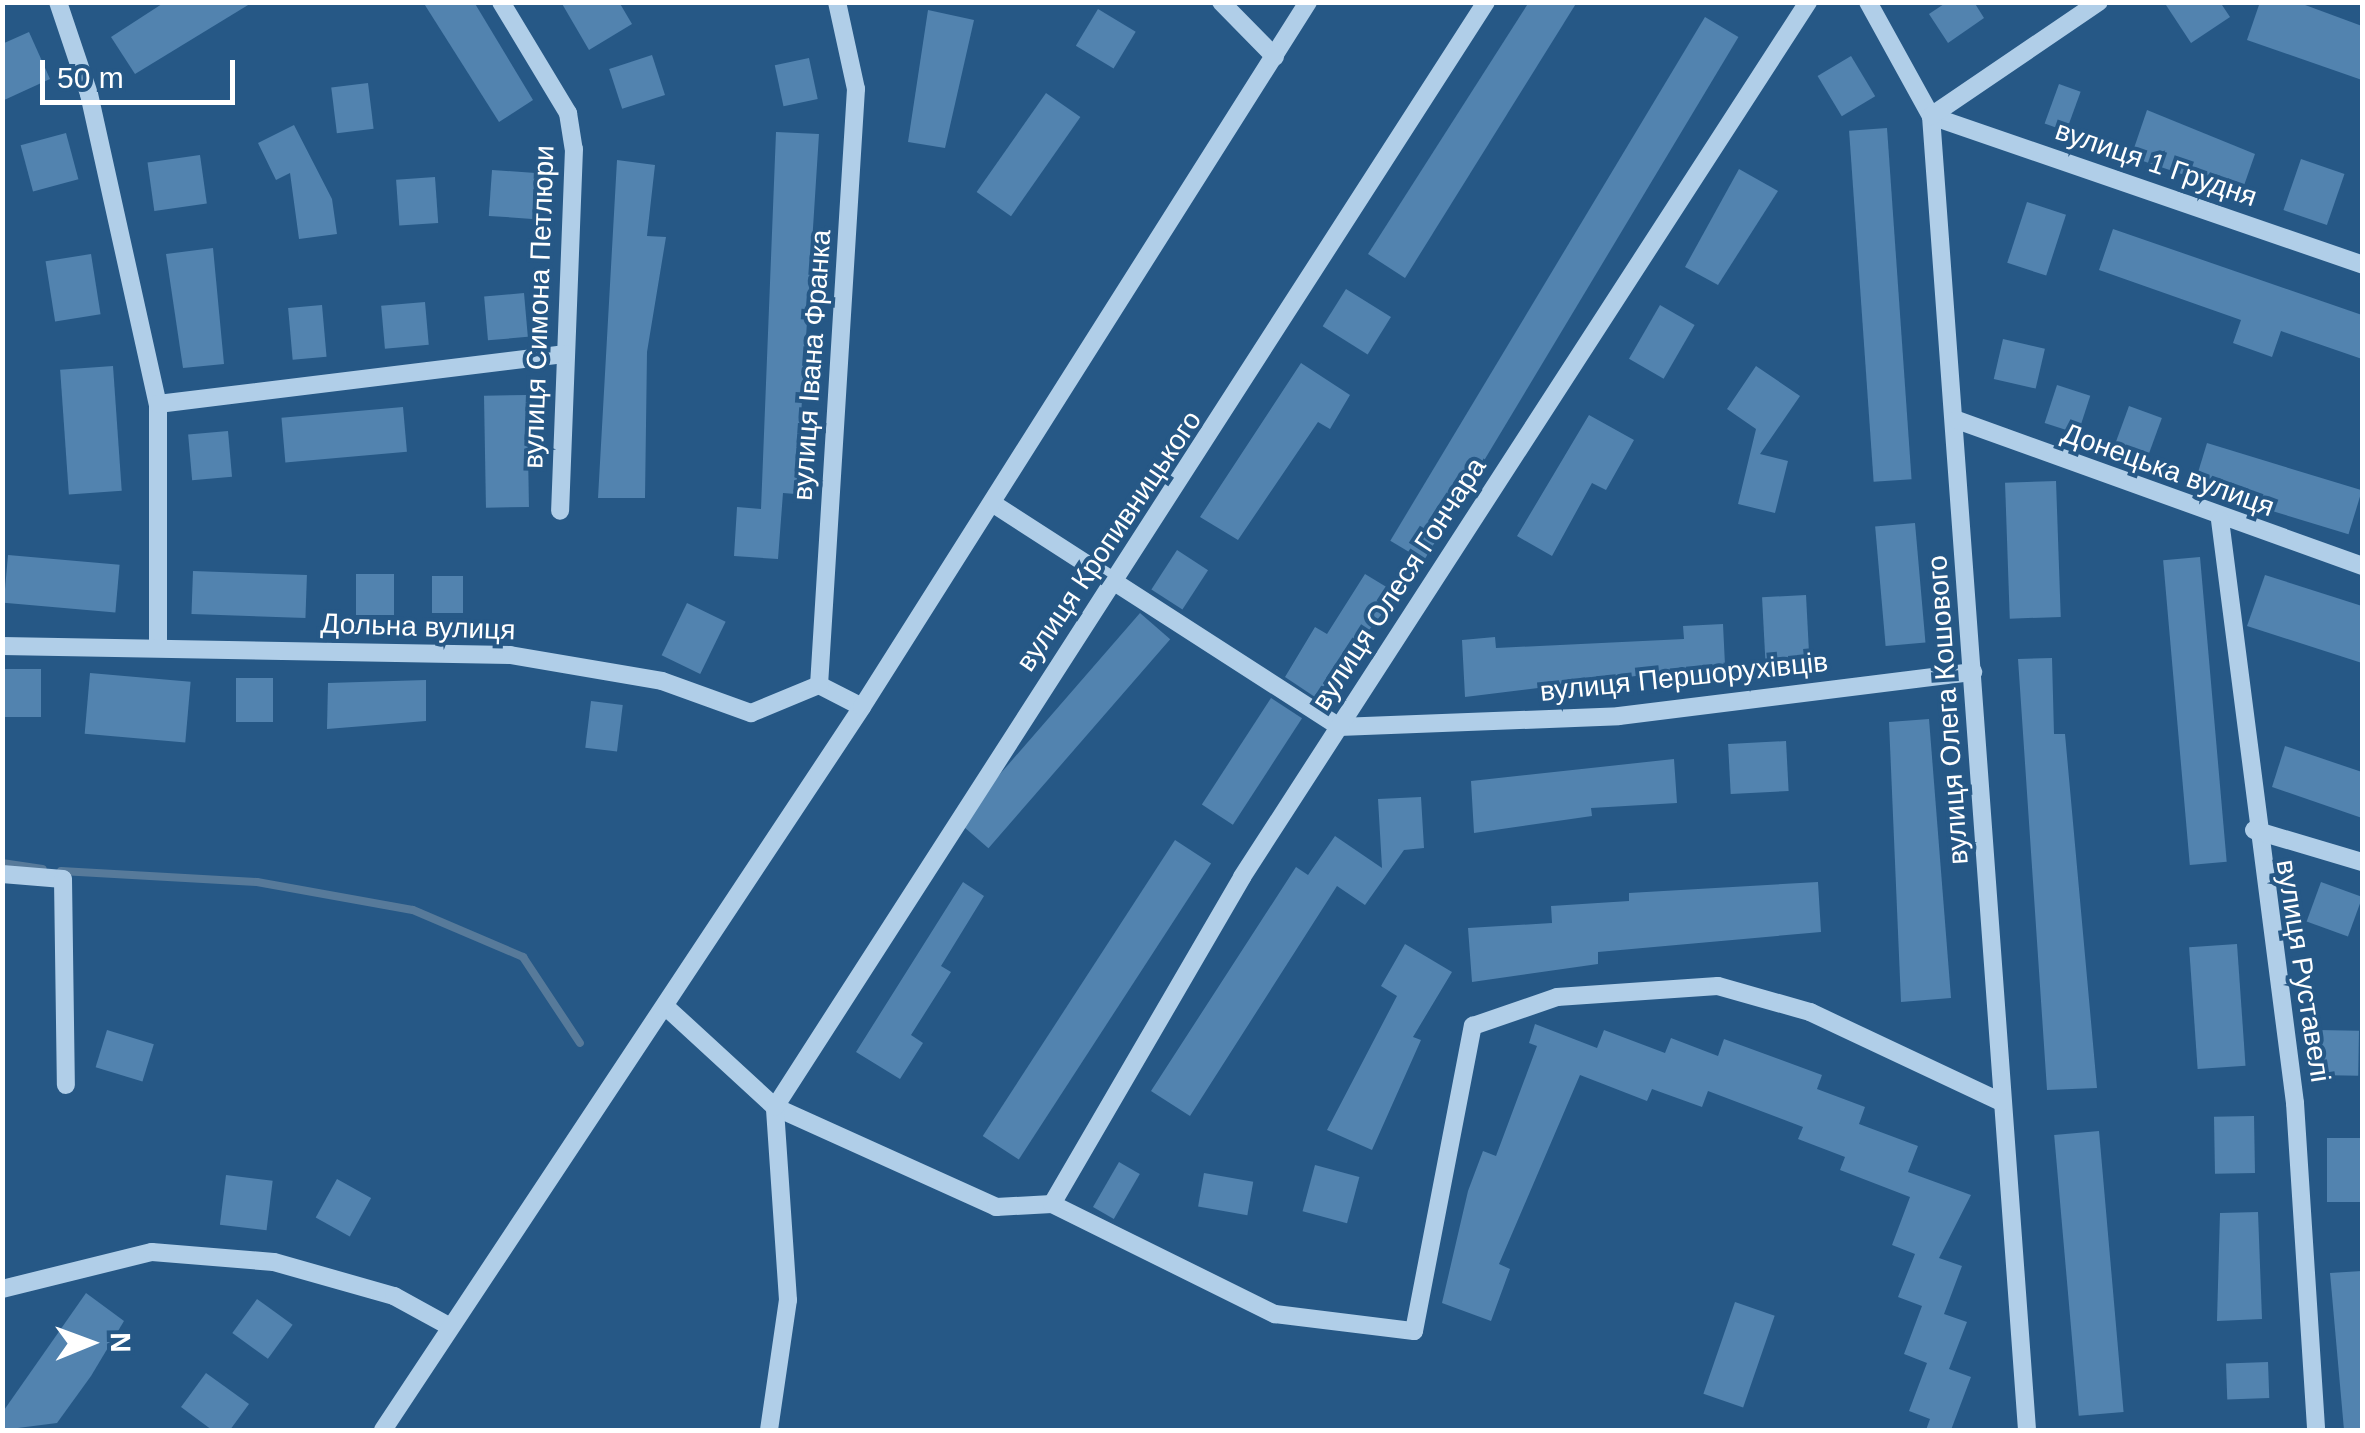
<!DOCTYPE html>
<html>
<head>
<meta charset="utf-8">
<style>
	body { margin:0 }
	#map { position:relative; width:2365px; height:1433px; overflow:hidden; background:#265886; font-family:Arial,sans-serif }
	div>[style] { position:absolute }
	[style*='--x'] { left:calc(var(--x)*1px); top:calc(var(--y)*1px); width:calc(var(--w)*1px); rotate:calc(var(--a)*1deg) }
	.stream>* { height:8px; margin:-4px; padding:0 4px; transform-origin:4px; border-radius:4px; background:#577a9a }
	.building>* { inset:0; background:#5283af; transform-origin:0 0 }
	.minor>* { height:18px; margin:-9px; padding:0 9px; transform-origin:9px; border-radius:9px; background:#b0cee8 }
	span { translate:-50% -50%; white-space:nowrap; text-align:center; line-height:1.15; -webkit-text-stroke:8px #265886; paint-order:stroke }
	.street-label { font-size:28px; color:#fff }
	.frame { position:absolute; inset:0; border:5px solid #fff; pointer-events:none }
	.north { position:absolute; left:40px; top:1293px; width:100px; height:100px; -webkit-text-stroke:8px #265886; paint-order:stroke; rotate:89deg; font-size:28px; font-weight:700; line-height:40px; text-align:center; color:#fff }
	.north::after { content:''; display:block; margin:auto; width:35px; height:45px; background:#fff; clip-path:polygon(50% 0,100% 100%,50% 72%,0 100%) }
	.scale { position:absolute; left:40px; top:60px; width:195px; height:45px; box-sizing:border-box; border:5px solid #fff; border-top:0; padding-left:12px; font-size:30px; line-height:35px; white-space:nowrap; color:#fff; -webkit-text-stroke:8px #265886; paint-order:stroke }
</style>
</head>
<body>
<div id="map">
	<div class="stream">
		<div style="--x:2;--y:863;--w:41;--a:8.3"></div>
		<div style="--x:61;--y:871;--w:196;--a:3.2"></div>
		<div style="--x:257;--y:882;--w:158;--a:10.2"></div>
		<div style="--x:413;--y:910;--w:120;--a:23.1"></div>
		<div style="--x:523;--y:957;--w:103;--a:56.5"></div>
	</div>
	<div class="building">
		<div style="clip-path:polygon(165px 2px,253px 2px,135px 74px,111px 37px)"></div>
		<div style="clip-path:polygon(423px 2px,474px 2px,533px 100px,499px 122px)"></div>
		<div style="clip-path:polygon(561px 2px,619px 2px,632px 24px,589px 50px)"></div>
		<div style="clip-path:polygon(1529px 2px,1577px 2px,1405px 278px,1368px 254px)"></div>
		<div style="clip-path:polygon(1947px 2px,1974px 2px,1984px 18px,1948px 43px,1929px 14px)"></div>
		<div style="clip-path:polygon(2164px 2px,2220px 2px,2230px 17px,2191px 43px)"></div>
		<div style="clip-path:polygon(2260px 2px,2297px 2px,2362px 26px,2362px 80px,2247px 40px)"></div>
		<div style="left:1098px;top:9px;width:44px;height:43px;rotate:31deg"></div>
		<div style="clip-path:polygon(928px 10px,974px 20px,945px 148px,908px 142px)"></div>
		<div style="left:1705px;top:17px;width:39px;height:611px;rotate:31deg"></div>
		<div style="clip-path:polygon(29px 32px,50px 79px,2px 101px,2px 44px)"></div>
		<div style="left:652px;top:55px;width:42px;height:45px;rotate:72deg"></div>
		<div style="left:1851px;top:56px;width:47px;height:39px;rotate:59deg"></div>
		<div style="left:809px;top:58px;width:42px;height:35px;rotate:78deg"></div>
		<div style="left:368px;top:83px;width:46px;height:37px;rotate:83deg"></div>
		<div style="left:2059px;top:84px;width:23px;height:42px;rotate:20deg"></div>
		<div style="left:1046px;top:93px;width:42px;height:121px;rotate:35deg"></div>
		<div style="clip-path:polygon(2147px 110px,2255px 154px,2241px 194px,2131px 157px)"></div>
		<div style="clip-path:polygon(294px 125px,332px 199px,337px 234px,299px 239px,290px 173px,276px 180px,258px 143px)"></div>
		<div style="left:1887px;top:128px;width:352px;height:38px;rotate:86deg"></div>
		<div style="clip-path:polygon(776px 132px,819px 134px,796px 494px,783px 493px,778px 559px,734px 556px,737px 507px,761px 509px)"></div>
		<div style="left:66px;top:133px;width:48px;height:47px;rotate:75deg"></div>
		<div style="left:200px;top:155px;width:49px;height:53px;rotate:82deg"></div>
		<div style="left:2301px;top:159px;width:46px;height:54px;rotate:19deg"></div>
		<div style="clip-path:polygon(617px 160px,655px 165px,647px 236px,666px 237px,647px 352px,645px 498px,598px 498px)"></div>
		<div style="clip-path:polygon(1739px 169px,1778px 191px,1718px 285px,1685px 267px)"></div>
		<div style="left:492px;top:170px;width:47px;height:46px;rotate:4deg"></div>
		<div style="left:435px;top:177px;width:46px;height:39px;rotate:86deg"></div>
		<div style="left:2027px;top:202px;width:41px;height:64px;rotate:18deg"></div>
		<div style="clip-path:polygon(2113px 229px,2362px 315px,2362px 359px,2281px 331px,2272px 357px,2233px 343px,2241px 320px,2099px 270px)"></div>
		<div style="clip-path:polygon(213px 248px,224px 364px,183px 368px,166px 254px)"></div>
		<div style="left:91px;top:254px;width:61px;height:46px;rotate:81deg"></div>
		<div style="left:1346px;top:289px;width:53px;height:44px;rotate:32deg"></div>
		<div style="left:524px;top:293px;width:44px;height:40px;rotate:85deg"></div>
		<div style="left:425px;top:302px;width:43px;height:44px;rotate:85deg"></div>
		<div style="left:322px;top:305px;width:52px;height:34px;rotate:85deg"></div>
		<div style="left:1660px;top:305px;width:40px;height:62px;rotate:30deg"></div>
		<div style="left:2003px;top:339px;width:43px;height:41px;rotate:13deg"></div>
		<div style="clip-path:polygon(1301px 363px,1350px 395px,1330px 429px,1318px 422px,1238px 540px,1200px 517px)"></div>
		<div style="left:113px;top:366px;width:125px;height:53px;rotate:86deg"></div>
		<div style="clip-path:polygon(1756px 366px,1800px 396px,1760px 454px,1788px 461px,1775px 513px,1738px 504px,1756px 429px,1727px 409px)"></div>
		<div style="left:2057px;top:385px;width:35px;height:40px;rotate:18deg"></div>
		<div style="left:527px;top:395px;width:112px;height:43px;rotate:89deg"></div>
		<div style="left:2129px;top:406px;width:35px;height:49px;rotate:20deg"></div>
		<div style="left:403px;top:407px;width:45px;height:122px;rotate:85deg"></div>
		<div style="clip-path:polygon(1589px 415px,1634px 440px,1606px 490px,1592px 483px,1552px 556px,1517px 536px)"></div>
		<div style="left:228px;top:431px;width:46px;height:40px;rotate:85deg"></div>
		<div style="left:2207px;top:443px;width:162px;height:46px;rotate:17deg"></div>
		<div style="left:2056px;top:481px;width:136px;height:51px;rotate:88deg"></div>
		<div style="left:1915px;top:523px;width:120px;height:40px;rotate:85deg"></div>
		<div style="left:1177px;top:550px;width:37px;height:47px;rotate:33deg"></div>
		<div style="left:8px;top:555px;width:112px;height:48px;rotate:5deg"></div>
		<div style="left:2200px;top:557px;width:306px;height:37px;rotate:85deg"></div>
		<div style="left:193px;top:571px;width:114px;height:43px;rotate:2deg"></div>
		<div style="left:356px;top:574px;width:38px;height:41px"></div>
		<div style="clip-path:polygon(1365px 574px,1398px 594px,1315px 697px,1285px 677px,1315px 627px,1327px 634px)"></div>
		<div style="clip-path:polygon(2265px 575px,2362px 606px,2362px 663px,2247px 626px)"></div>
		<div style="left:432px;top:576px;width:31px;height:37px"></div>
		<div style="left:1806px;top:595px;width:67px;height:44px;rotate:87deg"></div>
		<div style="left:687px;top:603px;width:43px;height:58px;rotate:26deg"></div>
		<div style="left:1140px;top:613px;width:40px;height:277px;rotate:41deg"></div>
		<div style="clip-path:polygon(1723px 624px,1725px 665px,1465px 697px,1462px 640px,1495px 637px,1496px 648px,1684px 639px,1683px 626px)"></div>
		<div style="clip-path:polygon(2052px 658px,2054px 734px,2065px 734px,2097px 1088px,2047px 1090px,2018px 659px)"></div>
		<div style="left:2px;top:669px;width:39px;height:48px"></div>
		<div style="left:90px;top:673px;width:101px;height:61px;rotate:5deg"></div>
		<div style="left:236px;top:678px;width:37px;height:44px"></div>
		<div style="clip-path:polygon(426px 680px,426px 721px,327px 729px,328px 683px)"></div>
		<div style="left:1271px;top:698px;width:37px;height:127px;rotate:33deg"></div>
		<div style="left:591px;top:701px;width:32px;height:47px;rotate:7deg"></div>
		<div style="clip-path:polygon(1929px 719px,1951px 998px,1901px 1002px,1889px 722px)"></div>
		<div style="left:1786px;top:741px;width:50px;height:58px;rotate:87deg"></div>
		<div style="clip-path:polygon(2285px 746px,2362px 772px,2362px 818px,2272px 787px)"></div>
		<div style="clip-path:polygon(1674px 759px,1677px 803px,1591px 808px,1592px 816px,1474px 833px,1471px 781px)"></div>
		<div style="clip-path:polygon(1421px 797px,1424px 848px,1404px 850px,1365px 905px,1337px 886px,1190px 1116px,1151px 1091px,1296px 867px,1308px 875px,1335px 836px,1382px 868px,1378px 799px)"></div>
		<div style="left:1175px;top:840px;width:43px;height:353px;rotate:33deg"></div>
		<div style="clip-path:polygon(963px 882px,984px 896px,941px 966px,951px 972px,911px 1035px,923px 1043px,900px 1079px,856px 1052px)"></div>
		<div style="clip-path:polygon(1818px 882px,1821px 932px,1598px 952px,1598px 964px,1472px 982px,1468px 928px,1552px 923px,1551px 906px,1629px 901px,1629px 893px)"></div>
		<div style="left:2321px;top:882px;width:44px;height:42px;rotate:20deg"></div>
		<div style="clip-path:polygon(1405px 944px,1452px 972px,1413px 1037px,1421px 1040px,1372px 1150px,1327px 1130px,1397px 996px,1381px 986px)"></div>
		<div style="left:2237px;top:944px;width:122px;height:48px;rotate:86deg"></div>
		<div style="clip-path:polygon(1535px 1024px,1597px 1048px,1604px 1030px,1665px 1053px,1671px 1038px,1718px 1056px,1724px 1039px,1822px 1075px,1817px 1089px,1865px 1107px,1859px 1124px,1918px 1146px,1908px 1172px,1971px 1195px,1939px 1258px,1962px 1266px,1944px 1314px,1967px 1322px,1949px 1369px,1971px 1377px,1951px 1430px,1926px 1430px,1930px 1419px,1909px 1411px,1927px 1363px,1904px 1354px,1922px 1306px,1898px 1297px,1915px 1254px,1892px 1245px,1910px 1197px,1840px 1170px,1845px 1157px,1798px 1139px,1803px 1127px,1708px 1091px,1702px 1107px,1652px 1089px,1647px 1101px,1580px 1075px,1499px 1264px,1510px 1269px,1491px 1321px,1442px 1303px,1468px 1191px,1483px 1151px,1496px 1156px,1537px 1046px,1529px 1043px)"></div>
		<div style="left:107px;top:1030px;width:49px;height:39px;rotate:17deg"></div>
		<div style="left:2318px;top:1030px;width:41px;height:45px;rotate:1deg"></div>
		<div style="left:2254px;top:1116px;width:57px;height:40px;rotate:89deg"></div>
		<div style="left:2099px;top:1131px;width:282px;height:45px;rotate:85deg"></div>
		<div style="left:2362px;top:1138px;width:64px;height:35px;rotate:90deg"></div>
		<div style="left:1119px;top:1162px;width:24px;height:52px;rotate:30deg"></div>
		<div style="left:1315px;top:1165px;width:46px;height:48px;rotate:15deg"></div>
		<div style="left:1204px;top:1173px;width:50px;height:34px;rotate:10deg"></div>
		<div style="left:226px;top:1175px;width:47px;height:50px;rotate:7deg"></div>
		<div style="left:337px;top:1179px;width:39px;height:44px;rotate:29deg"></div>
		<div style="clip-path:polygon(2258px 1212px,2262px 1319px,2217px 1321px,2220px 1213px)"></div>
		<div style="clip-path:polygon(2362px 1271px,2362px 1430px,2344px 1430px,2330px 1273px)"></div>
		<div style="clip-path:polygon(86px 1293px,124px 1321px,91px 1376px,57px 1423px,2px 1430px,2px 1413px)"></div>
		<div style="left:257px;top:1299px;width:44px;height:42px;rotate:36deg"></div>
		<div style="left:1735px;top:1302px;width:42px;height:97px;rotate:19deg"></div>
		<div style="left:2268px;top:1362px;width:36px;height:42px;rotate:88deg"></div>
		<div style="clip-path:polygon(206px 1373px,249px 1404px,230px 1430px,212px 1430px,181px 1407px)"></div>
	</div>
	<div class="minor">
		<div style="--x:58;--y:2;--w:97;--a:71.4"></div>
		<div style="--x:89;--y:94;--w:318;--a:77.5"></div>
		<div style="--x:158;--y:404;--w:243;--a:90"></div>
		<div style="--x:501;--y:2;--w:130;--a:58.9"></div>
		<div style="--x:568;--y:113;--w:36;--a:81"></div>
		<div style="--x:574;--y:149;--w:362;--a:92.2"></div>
		<div style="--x:837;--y:2;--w:89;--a:77.7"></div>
		<div style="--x:856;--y:89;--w:597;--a:93.55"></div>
		<div style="--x:819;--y:685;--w:48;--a:27.1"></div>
		<div style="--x:1221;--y:2;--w:77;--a:45.5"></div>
		<div style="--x:1868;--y:2;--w:130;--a:61.1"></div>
		<div style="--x:1931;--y:116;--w:1318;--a:85.82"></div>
		<div style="--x:1931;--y:116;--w:456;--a:19"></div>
		<div style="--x:1931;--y:116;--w:203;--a:-34.2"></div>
		<div style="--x:158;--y:404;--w:411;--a:-7"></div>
		<div style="--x:1957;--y:420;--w:431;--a:19.8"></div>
		<div style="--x:992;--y:503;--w:413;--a:32.8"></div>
		<div style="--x:1339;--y:727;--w:280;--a:-2.2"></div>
		<div style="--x:1619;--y:716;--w:357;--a:-7.1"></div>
		<div style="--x:2220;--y:520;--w:588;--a:82.67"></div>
		<div style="--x:2295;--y:1103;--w:328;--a:86.3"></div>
		<div style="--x:2;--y:646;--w:508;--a:1.01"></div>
		<div style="--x:510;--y:655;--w:154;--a:9.7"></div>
		<div style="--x:662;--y:681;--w:95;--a:19.8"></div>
		<div style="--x:751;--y:713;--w:74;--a:-22.4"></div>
		<div style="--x:2254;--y:830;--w:113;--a:16.5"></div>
		<div style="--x:2;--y:874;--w:61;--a:4.7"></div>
		<div style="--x:63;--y:879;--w:206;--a:89.2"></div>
		<div style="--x:665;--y:1006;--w:149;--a:42.6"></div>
		<div style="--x:775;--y:1107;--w:243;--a:24.3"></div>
		<div style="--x:996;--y:1207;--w:56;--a:-3.1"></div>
		<div style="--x:1052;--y:1204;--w:249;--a:26.3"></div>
		<div style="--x:1275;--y:1314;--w:140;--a:7"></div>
		<div style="--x:1414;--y:1331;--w:311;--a:-79.1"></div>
		<div style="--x:1473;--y:1026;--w:89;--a:-19"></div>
		<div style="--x:1557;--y:997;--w:161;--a:-3.9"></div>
		<div style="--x:1718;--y:986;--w:96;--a:15.8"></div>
		<div style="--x:1810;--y:1012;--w:211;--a:25.2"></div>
		<div style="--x:1052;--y:1204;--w:378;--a:-59.8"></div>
		<div style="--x:1242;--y:877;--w:1042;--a:-57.1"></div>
		<div style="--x:2;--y:1289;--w:154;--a:-13.9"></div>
		<div style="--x:152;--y:1252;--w:122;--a:4.7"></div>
		<div style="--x:274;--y:1262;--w:125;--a:15.8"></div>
		<div style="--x:394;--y:1296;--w:58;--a:28.8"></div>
		<div style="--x:383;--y:1430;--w:867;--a:-56.47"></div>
		<div style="--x:862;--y:707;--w:834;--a:-57.68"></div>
		<div style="--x:769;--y:1430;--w:131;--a:-81.7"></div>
		<div style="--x:788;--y:1300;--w:193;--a:-93.9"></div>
		<div style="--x:775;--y:1107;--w:1314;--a:-57.24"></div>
	</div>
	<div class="street-label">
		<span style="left:2156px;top:164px;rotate:19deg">вулиця 1 Грудня</span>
		<span style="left:539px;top:307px;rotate:-88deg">вулиця Симона Петлюри</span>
		<span style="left:812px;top:365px;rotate:-86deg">вулиця Івана Франка</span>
		<span style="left:2168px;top:470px;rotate:20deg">Донецька вулиця</span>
		<span style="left:1109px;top:541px;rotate:-56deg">вулиця Кропивницького</span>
		<span style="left:1399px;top:584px;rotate:-57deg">вулиця Олеся Гончара</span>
		<span style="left:418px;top:627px;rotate:2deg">Дольна вулиця</span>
		<span style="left:1684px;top:677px;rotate:-6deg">вулиця Першорухівців</span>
		<span style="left:1948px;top:710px;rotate:-94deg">вулиця Олега Кошового</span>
		<span style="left:2303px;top:971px;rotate:81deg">вулиця Руставелі</span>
	</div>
	<div class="frame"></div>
	<div class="north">N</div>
	<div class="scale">50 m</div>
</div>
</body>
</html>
